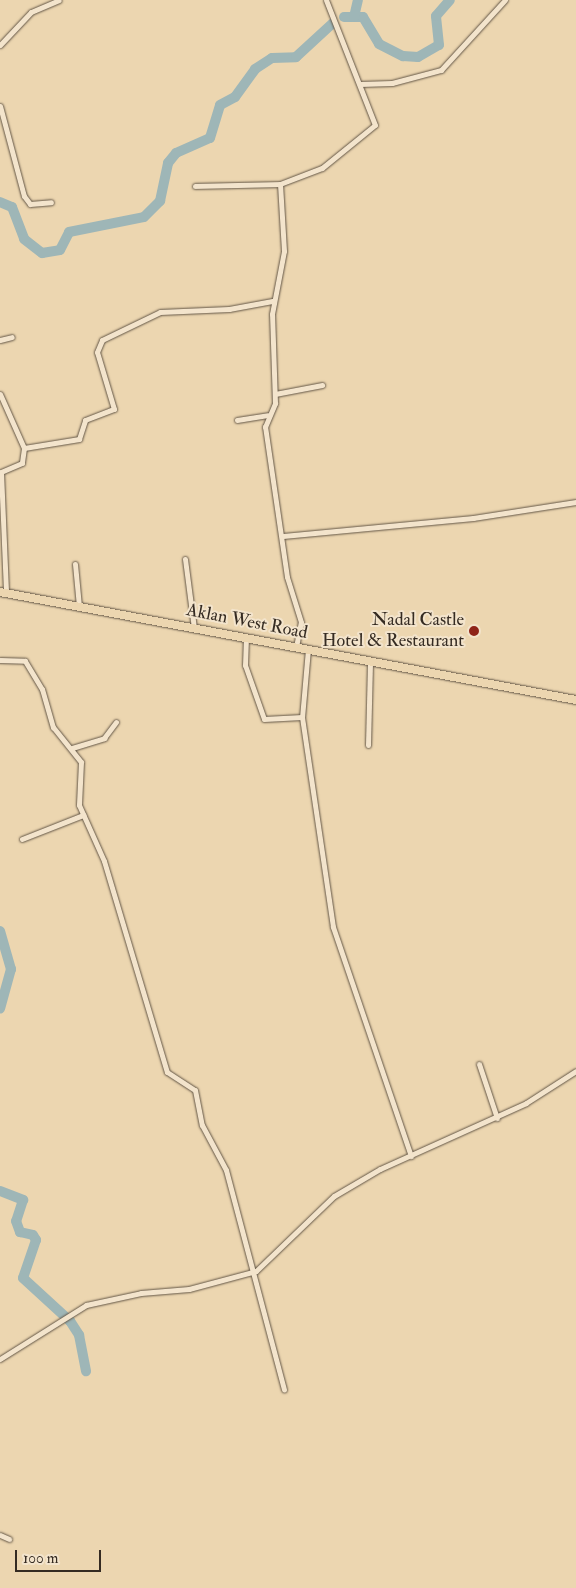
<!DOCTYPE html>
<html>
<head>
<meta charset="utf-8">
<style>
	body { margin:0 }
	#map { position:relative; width:576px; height:1588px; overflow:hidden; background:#ecd6b0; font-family:"IM FELL Double Pica",serif }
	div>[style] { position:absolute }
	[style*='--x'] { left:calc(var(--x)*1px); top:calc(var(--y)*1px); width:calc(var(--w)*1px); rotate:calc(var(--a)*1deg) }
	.river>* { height:10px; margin:-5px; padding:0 5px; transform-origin:5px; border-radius:5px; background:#9eb6b7 }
	.roads { filter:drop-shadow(0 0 1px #635646) drop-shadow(0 0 1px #635646) }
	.street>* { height:5px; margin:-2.5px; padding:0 2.5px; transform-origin:2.5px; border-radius:2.5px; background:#f3e4cc }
	.primary>* { height:8px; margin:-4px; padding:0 4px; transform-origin:4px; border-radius:4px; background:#ecd6b0 }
	.dots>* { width:14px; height:14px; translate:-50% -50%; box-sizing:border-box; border:2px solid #f3e4cc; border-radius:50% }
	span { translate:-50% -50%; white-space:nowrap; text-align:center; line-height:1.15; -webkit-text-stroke:4px #f3e4cc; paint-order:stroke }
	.poi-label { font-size:18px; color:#352b22 }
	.right { translate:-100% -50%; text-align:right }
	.street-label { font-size:18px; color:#352b22 }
	.scale { position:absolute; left:15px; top:1550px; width:86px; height:22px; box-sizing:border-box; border:2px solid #352b22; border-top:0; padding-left:6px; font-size:15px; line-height:18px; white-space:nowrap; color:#352b22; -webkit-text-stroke:4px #f3e4cc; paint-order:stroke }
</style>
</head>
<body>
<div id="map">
	<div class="river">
		<div style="--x:344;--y:17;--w:19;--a:0"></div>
		<div style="--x:363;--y:17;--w:31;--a:59"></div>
		<div style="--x:379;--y:44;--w:27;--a:27"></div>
		<div style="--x:403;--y:56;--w:15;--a:4"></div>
		<div style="--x:418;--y:57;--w:24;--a:-30"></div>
		<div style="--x:439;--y:45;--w:29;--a:-96"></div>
		<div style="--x:436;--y:16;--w:21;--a:-49"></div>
		<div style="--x:354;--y:17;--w:17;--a:-77"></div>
		<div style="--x:0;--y:202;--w:13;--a:23"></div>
		<div style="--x:12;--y:207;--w:34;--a:69"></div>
		<div style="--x:24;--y:239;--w:23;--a:38"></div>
		<div style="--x:42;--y:253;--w:18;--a:-9"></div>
		<div style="--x:60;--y:250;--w:20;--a:-63"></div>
		<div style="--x:69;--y:232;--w:76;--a:-11.3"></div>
		<div style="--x:144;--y:217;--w:23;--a:-45"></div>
		<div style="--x:160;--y:201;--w:39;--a:-78"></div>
		<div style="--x:168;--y:163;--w:13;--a:-51"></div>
		<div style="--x:176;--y:153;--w:37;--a:-24"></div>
		<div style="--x:210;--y:138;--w:34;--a:-73"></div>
		<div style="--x:220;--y:105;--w:17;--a:-28"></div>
		<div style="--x:235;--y:97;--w:34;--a:-54"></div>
		<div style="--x:255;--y:69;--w:20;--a:-33"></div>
		<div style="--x:272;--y:58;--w:24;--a:-2"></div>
		<div style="--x:296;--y:57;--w:50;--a:-42.6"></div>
		<div style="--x:0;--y:931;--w:40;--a:74"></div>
		<div style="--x:11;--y:969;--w:41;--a:105.4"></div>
		<div style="--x:0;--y:1191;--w:25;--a:21"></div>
		<div style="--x:23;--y:1200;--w:22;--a:108"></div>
		<div style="--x:16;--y:1221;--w:12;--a:70"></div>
		<div style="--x:20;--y:1232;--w:13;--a:13"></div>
		<div style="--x:33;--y:1235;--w:6;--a:59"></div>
		<div style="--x:36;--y:1240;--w:40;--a:108.9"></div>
		<div style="--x:23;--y:1278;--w:64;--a:42.5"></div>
		<div style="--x:70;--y:1321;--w:17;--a:57"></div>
		<div style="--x:79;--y:1335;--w:37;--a:79"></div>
	</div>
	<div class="roads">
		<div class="street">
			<div style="--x:0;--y:45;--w:45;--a:-46.8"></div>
			<div style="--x:31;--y:12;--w:30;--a:-23"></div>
			<div style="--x:360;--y:84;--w:32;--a:-2"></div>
			<div style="--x:392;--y:83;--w:51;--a:-14.9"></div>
			<div style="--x:441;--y:70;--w:95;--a:-47.6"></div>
			<div style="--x:0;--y:106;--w:93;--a:75.1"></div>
			<div style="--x:24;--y:196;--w:10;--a:53"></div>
			<div style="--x:30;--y:204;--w:21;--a:-5"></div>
			<div style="--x:195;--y:186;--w:85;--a:-1.3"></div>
			<div style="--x:0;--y:340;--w:12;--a:-14"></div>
			<div style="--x:0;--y:394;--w:59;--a:66"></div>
			<div style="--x:24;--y:448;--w:15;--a:98"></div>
			<div style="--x:22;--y:463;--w:23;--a:157"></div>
			<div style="--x:1;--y:472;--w:121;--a:87.6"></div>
			<div style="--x:275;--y:394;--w:48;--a:-10.8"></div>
			<div style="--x:237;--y:420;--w:31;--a:-9"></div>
			<div style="--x:24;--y:448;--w:56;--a:-9.3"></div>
			<div style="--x:79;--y:439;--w:20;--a:-72"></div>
			<div style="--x:85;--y:420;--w:31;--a:-21"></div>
			<div style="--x:114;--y:409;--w:59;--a:-106.6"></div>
			<div style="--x:97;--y:352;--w:13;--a:-67"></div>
			<div style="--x:102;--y:340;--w:64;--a:-25.8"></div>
			<div style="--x:160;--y:312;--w:69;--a:-2.5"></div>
			<div style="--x:229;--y:309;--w:44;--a:-10.5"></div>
			<div style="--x:283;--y:536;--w:191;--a:-5.4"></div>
			<div style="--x:473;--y:518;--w:104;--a:-8.8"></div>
			<div style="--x:185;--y:559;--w:70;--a:82.6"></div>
			<div style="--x:75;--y:564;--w:42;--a:84.6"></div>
			<div style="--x:246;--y:637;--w:28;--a:92"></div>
			<div style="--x:245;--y:665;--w:57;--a:70.6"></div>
			<div style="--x:264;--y:719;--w:38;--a:-3"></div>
			<div style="--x:296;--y:647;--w:25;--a:-79"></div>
			<div style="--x:301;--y:622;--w:47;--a:-107.3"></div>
			<div style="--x:287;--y:577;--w:152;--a:-98.3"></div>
			<div style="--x:265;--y:427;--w:26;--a:-67"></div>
			<div style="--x:275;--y:403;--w:89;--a:-91.9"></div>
			<div style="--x:272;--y:314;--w:64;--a:-79.2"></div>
			<div style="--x:284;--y:251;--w:67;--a:-93.4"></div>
			<div style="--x:280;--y:184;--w:45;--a:-20.9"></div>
			<div style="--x:322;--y:168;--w:68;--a:-39.1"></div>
			<div style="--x:375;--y:125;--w:134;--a:-111.4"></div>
			<div style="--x:308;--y:649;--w:68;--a:95"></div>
			<div style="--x:302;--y:717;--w:212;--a:81.6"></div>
			<div style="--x:333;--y:927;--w:242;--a:71.2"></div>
			<div style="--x:0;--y:660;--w:25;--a:2"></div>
			<div style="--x:25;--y:661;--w:33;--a:59"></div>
			<div style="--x:42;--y:689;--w:40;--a:74"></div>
			<div style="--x:53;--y:727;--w:45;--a:51.3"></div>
			<div style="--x:81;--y:762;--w:43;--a:92.7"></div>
			<div style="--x:79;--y:805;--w:61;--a:65.9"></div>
			<div style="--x:104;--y:861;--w:220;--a:73.4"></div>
			<div style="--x:167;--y:1072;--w:33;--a:33"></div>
			<div style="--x:195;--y:1090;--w:36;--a:79"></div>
			<div style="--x:202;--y:1125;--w:51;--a:61.9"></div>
			<div style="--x:226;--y:1170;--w:227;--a:75.2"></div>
			<div style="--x:368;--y:745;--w:84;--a:-88.6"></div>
			<div style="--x:72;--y:748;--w:34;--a:-17"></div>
			<div style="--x:104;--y:738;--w:20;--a:-53"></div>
			<div style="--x:22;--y:839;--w:66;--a:-21.5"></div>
			<div style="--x:479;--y:1064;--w:57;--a:71.6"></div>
			<div style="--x:0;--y:1359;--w:102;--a:-32.1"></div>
			<div style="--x:86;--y:1305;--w:56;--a:-12.3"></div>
			<div style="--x:141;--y:1293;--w:48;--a:-4.8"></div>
			<div style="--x:189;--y:1289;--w:69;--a:-15"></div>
			<div style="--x:256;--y:1271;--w:108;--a:-43.9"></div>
			<div style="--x:334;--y:1196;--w:53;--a:-30.4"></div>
			<div style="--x:380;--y:1169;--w:160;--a:-24.3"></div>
			<div style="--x:526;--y:1103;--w:59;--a:-32.6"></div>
			<div style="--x:0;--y:1535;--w:10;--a:24"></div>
		</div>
		<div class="primary">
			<div style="--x:0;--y:592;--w:586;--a:10.62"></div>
		</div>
	</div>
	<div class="dots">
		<div style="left:474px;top:631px;background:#8f2418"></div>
	</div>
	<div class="poi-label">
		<span class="right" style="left:464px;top:631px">Nadal Castle<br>Hotel &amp; Restaurant</span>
	</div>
	<div class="street-label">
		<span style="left:247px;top:622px;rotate:11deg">Aklan West Road</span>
	</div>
	<div class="scale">100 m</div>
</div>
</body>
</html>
